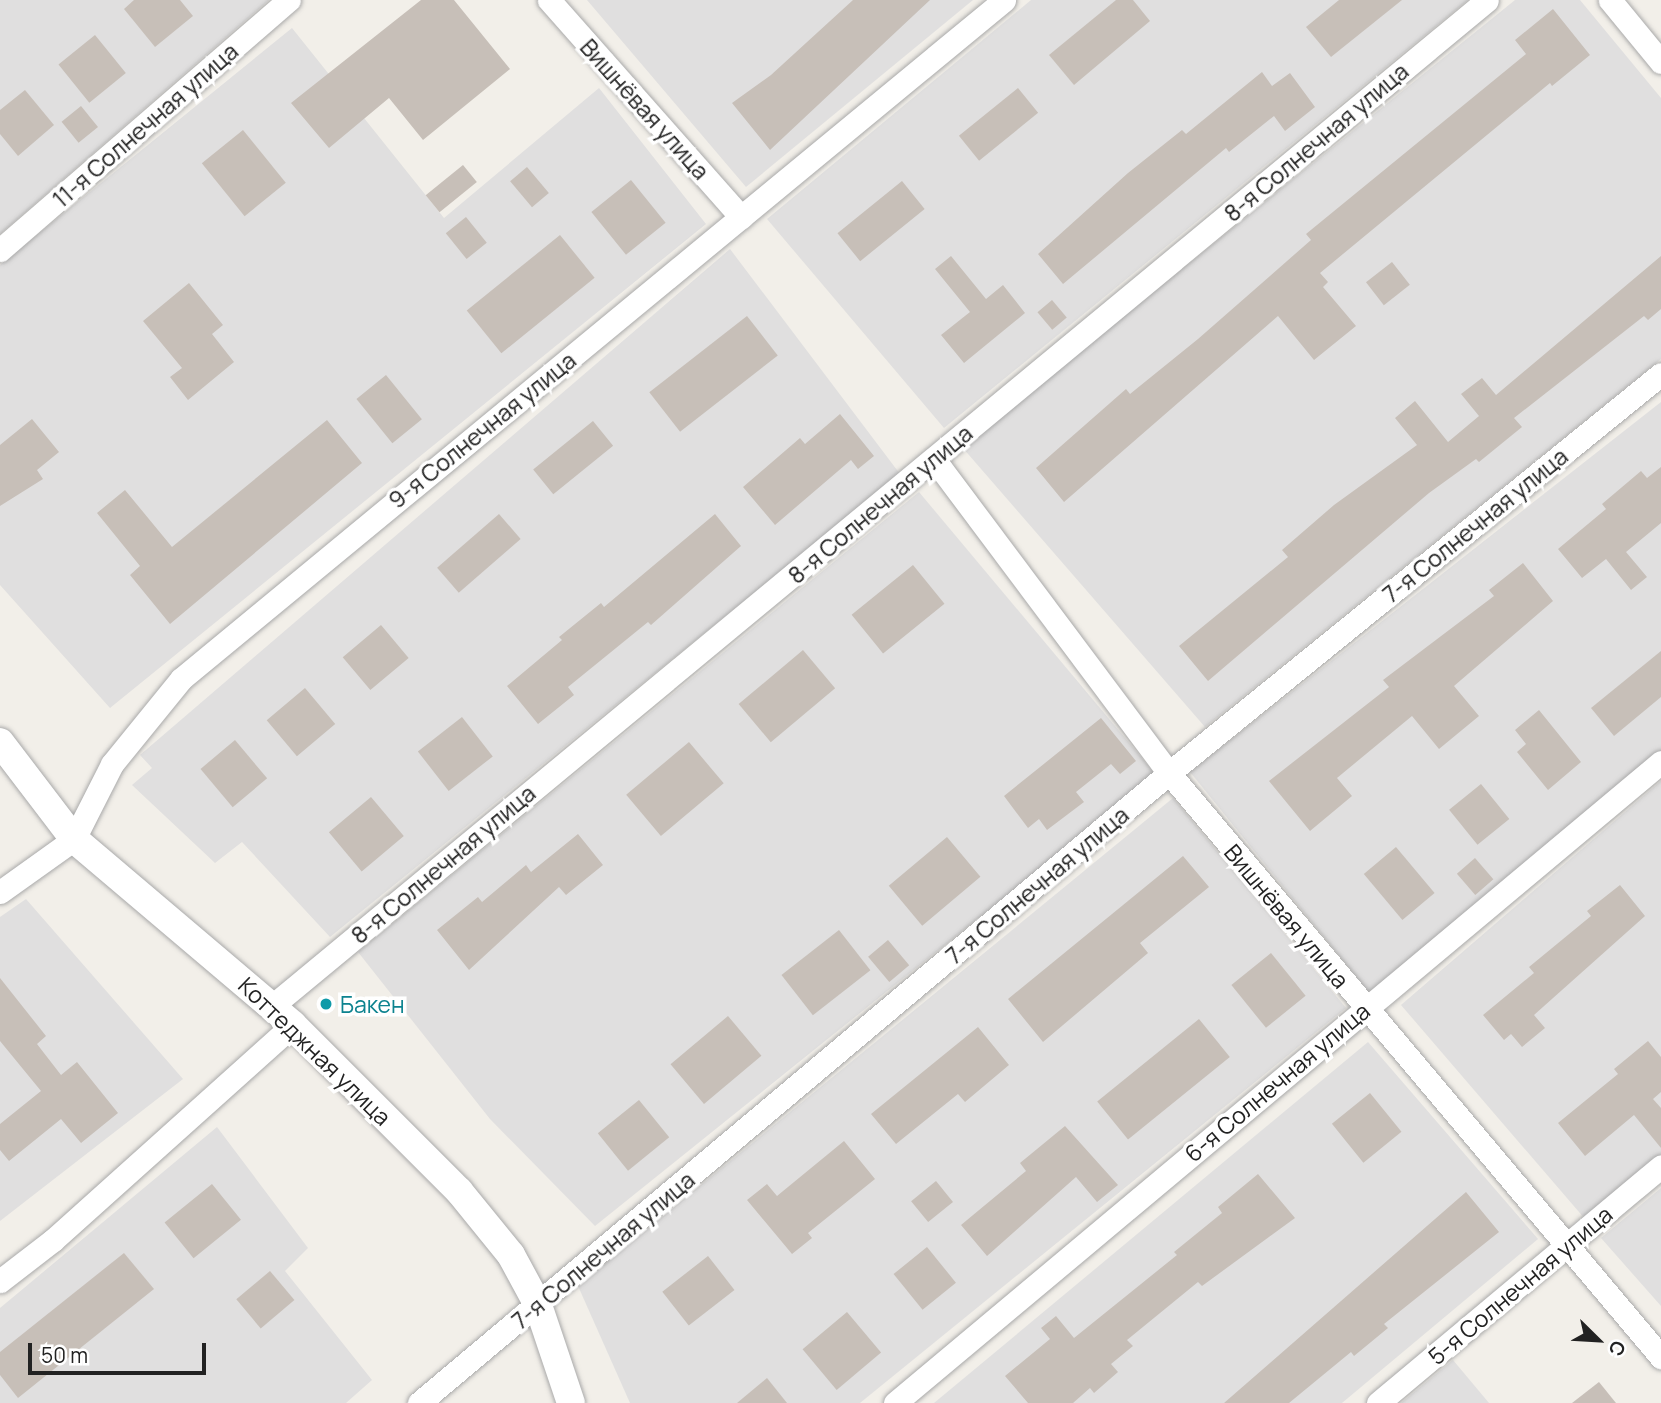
<!DOCTYPE html>
<html>
<head>
<meta charset="utf-8">
<style>
	body { margin:0 }
	#map { position:relative; width:1661px; height:1403px; overflow:hidden; background:#f2efe9; font-family:Manrope,sans-serif }
	div>[style] { position:absolute }
	[style*='--x'] { left:calc(var(--x)*1px); top:calc(var(--y)*1px); width:calc(var(--w)*1px); rotate:calc(var(--a)*1deg) }
	.residential>* { inset:0; background:#e0dfdf }
	.building>* { inset:0; background:#c7bfb8; transform-origin:0 0 }
	.roads { filter:drop-shadow(0 0 2px #a9a9a9) drop-shadow(0 0 2px #a9a9a9) }
	.minor>* { height:23px; margin:-11.5px; padding:0 11.5px; transform-origin:11.5px; border-radius:11.5px; background:#fff }
	.tertiary>* { height:28px; margin:-14px; padding:0 14px; transform-origin:14px; border-radius:14px; background:#fff }
	.dots>* { width:19px; height:19px; translate:-50% -50%; box-sizing:border-box; border:4px solid #fff; border-radius:50% }
	span { translate:-50% -50%; white-space:nowrap; text-align:center; line-height:1.15; -webkit-text-stroke:7px #fff; paint-order:stroke }
	.street-label { font-size:23px; color:#222 }
	.culture-label { font-size:23px; color:#0d838f }
	.left { translate:0 -50%; text-align:left }
	.north { position:absolute; left:1563px; top:1305px; width:70px; height:70px; -webkit-text-stroke:5px #fff; paint-order:stroke; rotate:114deg; font-size:19px; font-weight:700; line-height:28px; text-align:center; color:#222 }
	.north::after { content:''; display:block; margin:auto; width:24px; height:32px; background:#222; clip-path:polygon(50% 0,100% 100%,50% 72%,0 100%) }
	.scale { position:absolute; left:28px; top:1343px; width:178px; height:32px; box-sizing:border-box; border:4px solid #222; border-top:0; padding-left:9px; font-size:21px; line-height:24px; white-space:nowrap; color:#222; -webkit-text-stroke:5px #fff; paint-order:stroke }
</style>
</head>
<body>
<div id="map">
	<div class="residential">
		<div style="clip-path:polygon(0 0,269px 0,0 234px)"></div>
		<div style="clip-path:polygon(587px 0,973px 0,746px 187px)"></div>
		<div style="clip-path:polygon(1031px 0,1468px 0,944px 428px,767px 219px)"></div>
		<div style="clip-path:polygon(1515px 0,1580px 0,1661px 98px,1661px 359px,1205px 727px,962px 447px)"></div>
		<div style="clip-path:polygon(292px 28px,444px 218px,599px 88px,706px 224px,110px 708px,0 585px,0 265px)"></div>
		<div style="clip-path:polygon(730px 249px,900px 474px,330px 937px,242px 842px,215px 863px,132px 785px,152px 768px,140px 755px)"></div>
		<div style="clip-path:polygon(1661px 402px,1661px 758px,1372px 996px,1190px 772px)"></div>
		<div style="clip-path:polygon(919px 492px,1156px 775px,595px 1226px,490px 1119px,358px 952px)"></div>
		<div style="clip-path:polygon(1661px 781px,1661px 1154px,1585px 1219px,1401px 1005px)"></div>
		<div style="clip-path:polygon(1173px 798px,1346px 1008px,860px 1403px,630px 1403px,578px 1286px)"></div>
		<div style="clip-path:polygon(26px 899px,183px 1079px,0 1221px,0 917px)"></div>
		<div style="clip-path:polygon(1368px 1042px,1538px 1239px,1342px 1403px,934px 1403px)"></div>
		<div style="clip-path:polygon(217px 1127px,308px 1248px,285px 1271px,372px 1380px,346px 1403px,0 1403px,0 1308px)"></div>
		<div style="clip-path:polygon(1661px 1188px,1661px 1306px,1601px 1238px)"></div>
		<div style="clip-path:polygon(1453px 1360px,1489px 1403px,1401px 1403px)"></div>
	</div>
	<div class="building">
		<div style="clip-path:polygon(134px 0,180px 0,193px 16px,155px 47px,124px 9px)"></div>
		<div style="clip-path:polygon(421px 0,454px 0,510px 69px,423px 140px,389px 98px,329px 148px,291px 103px)"></div>
		<div style="clip-path:polygon(853px 0,930px 0,770px 150px,732px 103px,771px 75px)"></div>
		<div style="clip-path:polygon(1116px 0,1133px 0,1150px 21px,1074px 85px,1049px 55px)"></div>
		<div style="clip-path:polygon(1339px 0,1402px 0,1331px 57px,1306px 27px)"></div>
		<div style="clip-path:polygon(1553px 9px,1590px 55px,1552px 86px,1550px 83px,1320px 273px,1328px 282px,1323px 287px,1356px 326px,1314px 360px,1278px 316px,1064px 502px,1036px 468px,1126px 389px,1130px 394px,1198px 339px,1311px 240px,1306px 234px,1526px 54px,1515px 40px)"></div>
		<div style="left:95px;top:35px;width:49px;height:47px;rotate:51deg"></div>
		<div style="clip-path:polygon(1262px 72px,1272px 86px,1290px 73px,1315px 107px,1285px 131px,1274px 116px,1229px 152px,1226px 148px,1063px 284px,1038px 254px,1128px 173px,1182px 130px,1186px 134px)"></div>
		<div style="left:1018px;top:88px;width:32px;height:76px;rotate:51deg"></div>
		<div style="clip-path:polygon(25px 90px,54px 125px,18px 156px,0 134px,0 110px)"></div>
		<div style="left:81px;top:106px;width:27px;height:25px;rotate:51deg"></div>
		<div style="left:243px;top:130px;width:68px;height:53px;rotate:51deg"></div>
		<div style="left:463px;top:165px;width:22px;height:48px;rotate:51deg"></div>
		<div style="left:527px;top:167px;width:34px;height:22px;rotate:50deg"></div>
		<div style="left:631px;top:180px;width:55px;height:51px;rotate:51deg"></div>
		<div style="left:902px;top:181px;width:36px;height:83px;rotate:51deg"></div>
		<div style="left:466px;top:217px;width:33px;height:26px;rotate:51deg"></div>
		<div style="left:560px;top:235px;width:55px;height:120px;rotate:51deg"></div>
		<div style="clip-path:polygon(951px 256px,986px 299px,1003px 285px,1025px 313px,964px 363px,941px 335px,970px 312px,935px 269px)"></div>
		<div style="clip-path:polygon(1661px 256px,1661px 309px,1648px 320px,1644px 316px,1514px 418px,1522px 427px,1479px 462px,1476px 459px,1429px 493px,1208px 681px,1179px 646px,1288px 557px,1282px 550px,1334px 505px,1417px 445px,1395px 418px,1415px 401px,1448px 442px,1479px 416px,1461px 394px,1482px 378px,1496px 395px)"></div>
		<div style="left:1392px;top:262px;width:29px;height:33px;rotate:52deg"></div>
		<div style="clip-path:polygon(189px 283px,223px 325px,212px 334px,234px 362px,188px 400px,170px 377px,182px 368px,143px 321px)"></div>
		<div style="left:1052px;top:300px;width:23px;height:19px;rotate:50deg"></div>
		<div style="left:747px;top:316px;width:50px;height:124px;rotate:52deg"></div>
		<div style="left:386px;top:375px;width:57px;height:38px;rotate:51deg"></div>
		<div style="clip-path:polygon(840px 414px,874px 456px,858px 469px,851px 460px,775px 525px,743px 487px,800px 438px,805px 444px)"></div>
		<div style="clip-path:polygon(32px 419px,59px 452px,37px 470px,43px 479px,0 506px,0 445px)"></div>
		<div style="clip-path:polygon(327px 420px,362px 463px,170px 624px,130px 575px,140px 566px,97px 513px,125px 490px,172px 547px)"></div>
		<div style="left:593px;top:421px;width:32px;height:77px;rotate:51deg"></div>
		<div style="clip-path:polygon(1661px 467px,1661px 523px,1626px 552px,1647px 577px,1631px 590px,1606px 559px,1582px 578px,1558px 549px,1606px 509px,1602px 504px,1641px 471px,1647px 478px)"></div>
		<div style="left:499px;top:514px;width:33px;height:82px;rotate:49deg"></div>
		<div style="clip-path:polygon(715px 514px,741px 546px,651px 625px,648px 622px,568px 687px,574px 695px,538px 724px,507px 686px,562px 640px,559px 637px,601px 603px,604px 607px)"></div>
		<div style="clip-path:polygon(1523px 563px,1553px 601px,1454px 686px,1479px 716px,1439px 749px,1412px 716px,1337px 778px,1352px 796px,1310px 831px,1269px 781px,1389px 687px,1383px 680px,1494px 596px,1489px 590px)"></div>
		<div style="left:913px;top:565px;width:50px;height:79px;rotate:51deg"></div>
		<div style="left:381px;top:625px;width:43px;height:50px;rotate:50deg"></div>
		<div style="left:803px;top:650px;width:50px;height:84px;rotate:50deg"></div>
		<div style="clip-path:polygon(1661px 651px,1661px 697px,1614px 736px,1591px 708px)"></div>
		<div style="left:305px;top:688px;width:47px;height:50px;rotate:50deg"></div>
		<div style="clip-path:polygon(1539px 710px,1581px 762px,1548px 790px,1517px 752px,1526px 744px,1515px 730px)"></div>
		<div style="left:462px;top:717px;width:50px;height:56px;rotate:52deg"></div>
		<div style="clip-path:polygon(1101px 718px,1136px 761px,1120px 774px,1111px 764px,1076px 792px,1084px 802px,1047px 830px,1039px 819px,1028px 828px,1004px 796px)"></div>
		<div style="left:235px;top:740px;width:50px;height:45px;rotate:50deg"></div>
		<div style="left:689px;top:742px;width:54px;height:82px;rotate:50deg"></div>
		<div style="left:1481px;top:784px;width:45px;height:41px;rotate:51deg"></div>
		<div style="left:371px;top:797px;width:51px;height:55px;rotate:50deg"></div>
		<div style="clip-path:polygon(578px 834px,603px 865px,566px 895px,559px 887px,469px 970px,437px 930px,478px 897px,482px 902px,526px 865px,531px 872px)"></div>
		<div style="left:947px;top:837px;width:52px;height:76px;rotate:50deg"></div>
		<div style="left:1396px;top:847px;width:60px;height:42px;rotate:50deg"></div>
		<div style="clip-path:polygon(1183px 856px,1209px 887px,1140px 943px,1148px 953px,1043px 1042px,1008px 999px)"></div>
		<div style="left:1475px;top:858px;width:28px;height:24px;rotate:49deg"></div>
		<div style="clip-path:polygon(1620px 885px,1645px 916px,1534px 1015px,1545px 1028px,1522px 1047px,1511px 1034px,1504px 1040px,1483px 1015px,1534px 973px,1529px 967px,1591px 916px,1587px 911px)"></div>
		<div style="left:839px;top:930px;width:51px;height:73px;rotate:52deg"></div>
		<div style="left:888px;top:940px;width:33px;height:26px;rotate:50deg"></div>
		<div style="left:1271px;top:953px;width:55px;height:51px;rotate:51deg"></div>
		<div style="clip-path:polygon(0 978px,46px 1036px,37px 1044px,61px 1075px,77px 1062px,118px 1113px,81px 1143px,61px 1119px,9px 1161px,0 1150px,0 1124px,41px 1091px,0 1041px)"></div>
		<div style="left:728px;top:1016px;width:52px;height:75px;rotate:50deg"></div>
		<div style="left:1199px;top:1019px;width:49px;height:131px;rotate:51deg"></div>
		<div style="clip-path:polygon(978px 1027px,1009px 1065px,965px 1102px,958px 1094px,896px 1144px,871px 1114px)"></div>
		<div style="clip-path:polygon(1648px 1041px,1661px 1057px,1661px 1092px,1653px 1099px,1661px 1108px,1661px 1148px,1634px 1115px,1585px 1156px,1558px 1123px,1618px 1074px,1614px 1069px)"></div>
		<div style="left:1370px;top:1093px;width:50px;height:49px;rotate:51deg"></div>
		<div style="left:639px;top:1100px;width:48px;height:53px;rotate:51deg"></div>
		<div style="clip-path:polygon(1065px 1126px,1118px 1185px,1097px 1202px,1076px 1177px,987px 1256px,961px 1225px,1026px 1171px,1020px 1163px)"></div>
		<div style="clip-path:polygon(844px 1141px,875px 1179px,808px 1233px,812px 1238px,792px 1254px,747px 1200px,767px 1184px,777px 1196px)"></div>
		<div style="clip-path:polygon(1258px 1174px,1295px 1218px,1202px 1286px,1198px 1282px,1127px 1340px,1133px 1346px,1111px 1364px,1118px 1372px,1094px 1393px,1090px 1388px,1073px 1403px,1028px 1403px,1005px 1376px,1050px 1339px,1041px 1328px,1056px 1316px,1074px 1338px,1177px 1255px,1174px 1252px,1222px 1213px,1218px 1207px)"></div>
		<div style="left:936px;top:1181px;width:27px;height:32px;rotate:51deg"></div>
		<div style="left:212px;top:1184px;width:46px;height:61px;rotate:51deg"></div>
		<div style="clip-path:polygon(1466px 1192px,1499px 1232px,1384px 1324px,1388px 1328px,1354px 1356px,1351px 1352px,1289px 1403px,1224px 1403px)"></div>
		<div style="left:927px;top:1247px;width:46px;height:43px;rotate:51deg"></div>
		<div style="clip-path:polygon(124px 1253px,154px 1289px,18px 1398px,0 1375px,0 1352px)"></div>
		<div style="left:708px;top:1256px;width:43px;height:58px;rotate:52deg"></div>
		<div style="left:270px;top:1271px;width:38px;height:44px;rotate:50deg"></div>
		<div style="left:847px;top:1312px;width:53px;height:58px;rotate:50deg"></div>
		<div style="clip-path:polygon(767px 1378px,787px 1403px,737px 1403px)"></div>
		<div style="clip-path:polygon(1599px 1382px,1616px 1403px,1572px 1403px)"></div>
	</div>
	<div class="roads">
		<div class="minor">
			<div style="--x:549;--y:0;--w:290;--a:48.5"></div>
			<div style="--x:1610;--y:0;--w:80;--a:50.6"></div>
			<div style="--x:0;--y:250;--w:382;--a:-40.9"></div>
			<div style="--x:934;--y:459;--w:392;--a:53.2"></div>
			<div style="--x:1169;--y:773;--w:764;--a:49.89"></div>
			<div style="--x:0;--y:892;--w:91;--a:-35.6"></div>
			<div style="--x:74;--y:839;--w:84;--a:-63.1"></div>
			<div style="--x:112;--y:764;--w:109;--a:-50.9"></div>
			<div style="--x:181;--y:679;--w:1067;--a:-39.52"></div>
			<div style="--x:272;--y:1006;--w:1577;--a:-39.62"></div>
			<div style="--x:0;--y:1281;--w:66;--a:-37.6"></div>
			<div style="--x:52;--y:1241;--w:324;--a:-41.9"></div>
			<div style="--x:419;--y:1403;--w:979;--a:-40.03"></div>
			<div style="--x:1169;--y:773;--w:633;--a:-39.04"></div>
			<div style="--x:895;--y:1403;--w:999;--a:-39.92"></div>
			<div style="--x:1378;--y:1403;--w:369;--a:-39.9"></div>
		</div>
		<div class="tertiary">
			<div style="--x:0;--y:742;--w:122;--a:52.7"></div>
			<div style="--x:74;--y:839;--w:287;--a:40.3"></div>
			<div style="--x:293;--y:1025;--w:235;--a:45"></div>
			<div style="--x:459;--y:1191;--w:82;--a:50.9"></div>
			<div style="--x:511;--y:1255;--w:57;--a:61.6"></div>
			<div style="--x:538;--y:1305;--w:103;--a:71.4"></div>
		</div>
	</div>
	<div class="dots">
		<div style="left:326px;top:1004px;background:#0f9aa8"></div>
	</div>
	<div class="street-label">
		<span style="left:645px;top:109px;rotate:48deg">Вишнёвая улица</span>
		<span style="left:145px;top:125px;rotate:-41deg">11-я Солнечная улица</span>
		<span style="left:1316px;top:142px;rotate:-40deg">8-я Солнечная улица</span>
		<span style="left:482px;top:430px;rotate:-39deg">9-я Солнечная улица</span>
		<span style="left:880px;top:504px;rotate:-40deg">8-я Солнечная улица</span>
		<span style="left:1475px;top:525px;rotate:-39deg">7-я Солнечная улица</span>
		<span style="left:443px;top:864px;rotate:-40deg">8-я Солнечная улица</span>
		<span style="left:1037px;top:885px;rotate:-40deg">7-я Солнечная улица</span>
		<span style="left:1287px;top:916px;rotate:50deg">Вишнёвая улица</span>
		<span style="left:315px;top:1051px;rotate:44deg">Коттеджная улица</span>
		<span style="left:1277px;top:1082px;rotate:-40deg">6-я Солнечная улица</span>
		<span style="left:603px;top:1250px;rotate:-40deg">7-я Солнечная улица</span>
		<span style="left:1520px;top:1285px;rotate:-40deg">5-я Солнечная улица</span>
	</div>
	<div class="culture-label">
		<span class="left" style="left:340px;top:1004px">Бакен</span>
	</div>
	<div class="north">С</div>
	<div class="scale">50 m</div>
</div>
</body>
</html>
